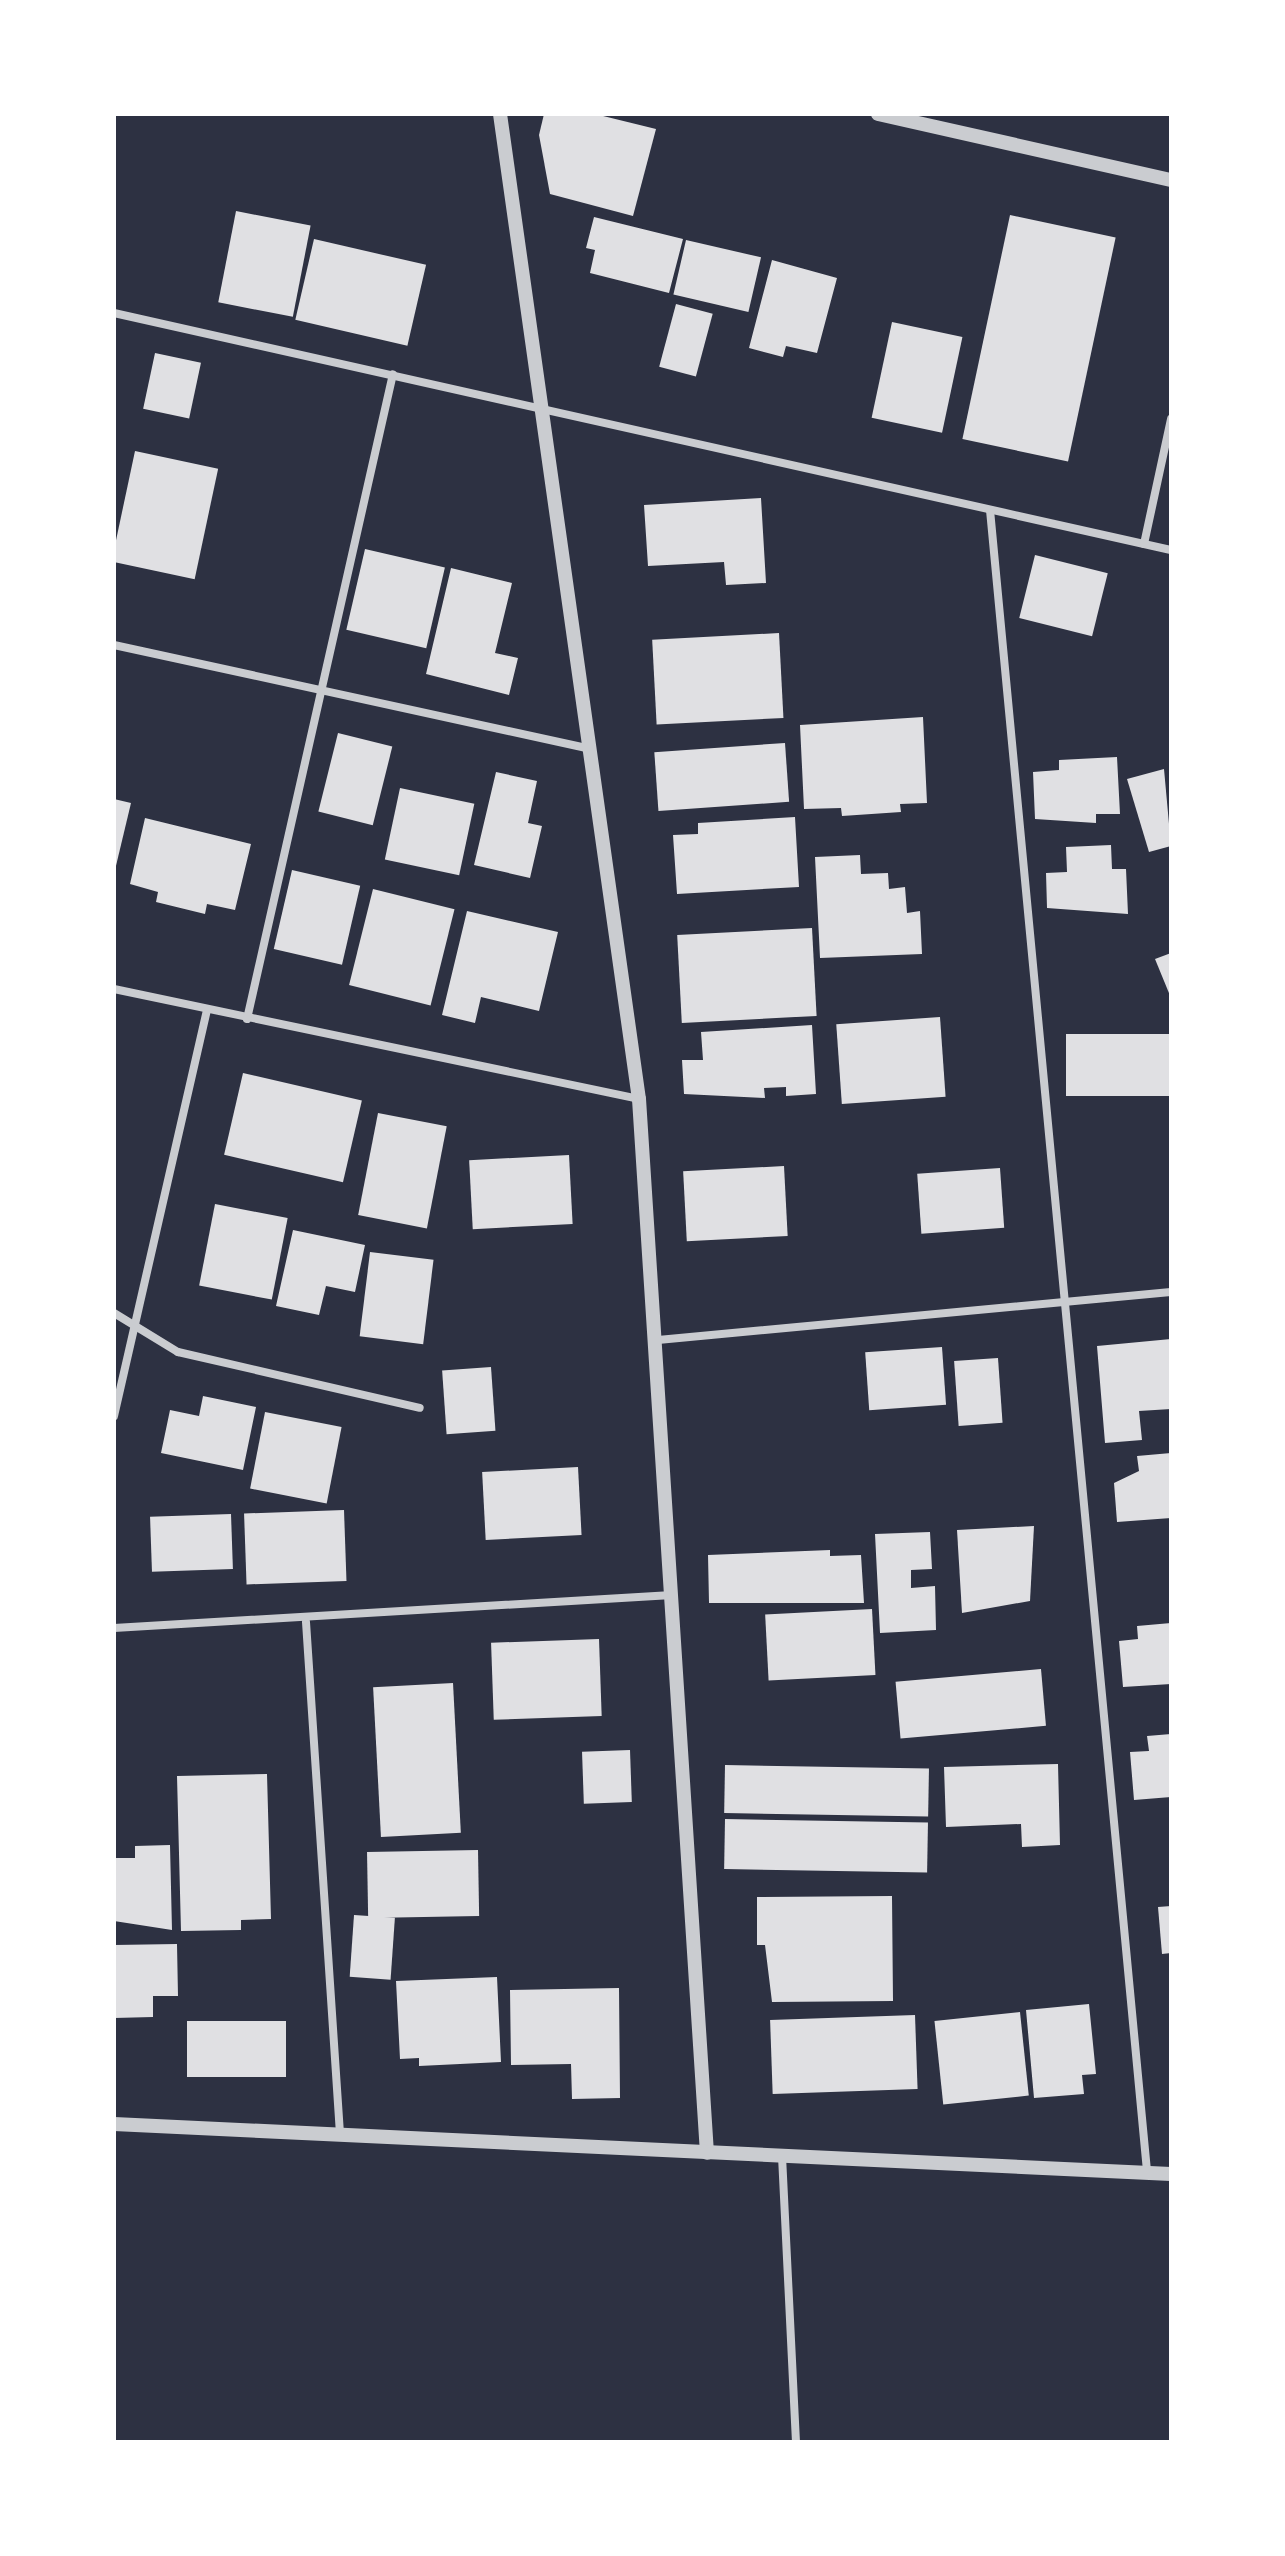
<!DOCTYPE html>
<html>
<head>
<meta charset="utf-8">
<style>
	body { margin:0 }
	#map { position:relative; width:1285px; height:2556px; overflow:hidden; background:#2d3142; font-family:"Exo 2",sans-serif }
	div>[style] { position:absolute }
	[style*='--x'] { left:calc(var(--x)*1px); top:calc(var(--y)*1px); width:calc(var(--w)*1px); rotate:calc(var(--a)*1deg) }
	.building>* { inset:0; background:#e0e0e3; transform-origin:0 0 }
	.minor>* { height:8px; margin:-4px; padding:0 4px; transform-origin:4px; border-radius:4px; background:#caccd0 }
	.tertiary>* { height:14px; margin:-7px; padding:0 7px; transform-origin:7px; border-radius:7px; background:#caccd0 }
	span { translate:-50% -50%; white-space:nowrap; text-align:center; line-height:1.15; -webkit-text-stroke:8px #fff; paint-order:stroke }
	.frame { position:absolute; inset:0; border:116px solid #fff; pointer-events:none }
</style>
</head>
<body>
<div id="map">
	<div class="building">
		<div style="clip-path:polygon(544px 114px,595px 114px,656px 129px,633px 216px,550px 194px,539px 135px)"></div>
		<div style="left:236px;top:211px;width:76px;height:93px;rotate:11deg"></div>
		<div style="left:1010px;top:215px;width:108px;height:229px;rotate:12deg"></div>
		<div style="clip-path:polygon(594px 217px,683px 239px,669px 293px,590px 273px,595px 250px,586px 248px)"></div>
		<div style="left:314px;top:239px;width:115px;height:83px;rotate:13deg"></div>
		<div style="left:686px;top:240px;width:77px;height:56px;rotate:13deg"></div>
		<div style="clip-path:polygon(772px 260px,837px 278px,817px 353px,786px 346px,783px 357px,749px 348px)"></div>
		<div style="left:676px;top:304px;width:38px;height:65px;rotate:15deg"></div>
		<div style="left:892px;top:322px;width:72px;height:98px;rotate:12deg"></div>
		<div style="left:155px;top:353px;width:47px;height:57px;rotate:12deg"></div>
		<div style="left:135px;top:451px;width:85px;height:113px;rotate:12deg"></div>
		<div style="clip-path:polygon(761px 498px,766px 583px,726px 585px,724px 562px,648px 566px,644px 505px)"></div>
		<div style="left:365px;top:549px;width:82px;height:83px;rotate:13deg"></div>
		<div style="left:1035px;top:555px;width:75px;height:65px;rotate:14deg"></div>
		<div style="clip-path:polygon(451px 568px,512px 583px,495px 653px,518px 658px,509px 695px,426px 674px)"></div>
		<div style="left:779px;top:633px;width:85px;height:127px;rotate:87deg"></div>
		<div style="clip-path:polygon(923px 717px,927px 803px,900px 804px,901px 812px,842px 816px,841px 808px,804px 809px,800px 725px)"></div>
		<div style="left:338px;top:733px;width:56px;height:81px;rotate:14deg"></div>
		<div style="left:785px;top:743px;width:59px;height:131px;rotate:86deg"></div>
		<div style="clip-path:polygon(1117px 757px,1120px 814px,1096px 814px,1096px 823px,1035px 819px,1033px 772px,1059px 770px,1059px 760px)"></div>
		<div style="clip-path:polygon(1164px 769px,1171px 846px,1149px 852px,1127px 779px)"></div>
		<div style="clip-path:polygon(496px 772px,537px 781px,528px 823px,542px 826px,530px 878px,474px 865px)"></div>
		<div style="left:400px;top:788px;width:76px;height:73px;rotate:12deg"></div>
		<div style="clip-path:polygon(114px 799px,131px 803px,115px 870px,114px 870px)"></div>
		<div style="clip-path:polygon(795px 817px,799px 887px,677px 894px,673px 835px,698px 834px,698px 823px)"></div>
		<div style="clip-path:polygon(145px 818px,251px 844px,235px 910px,207px 904px,205px 914px,156px 902px,158px 892px,130px 884px)"></div>
		<div style="clip-path:polygon(1111px 845px,1112px 869px,1126px 869px,1128px 914px,1047px 908px,1046px 873px,1067px 872px,1066px 847px)"></div>
		<div style="clip-path:polygon(860px 855px,861px 874px,888px 873px,889px 889px,905px 887px,907px 913px,920px 911px,922px 954px,820px 958px,815px 857px)"></div>
		<div style="left:292px;top:870px;width:70px;height:81px;rotate:13deg"></div>
		<div style="left:373px;top:889px;width:84px;height:99px;rotate:14deg"></div>
		<div style="clip-path:polygon(467px 911px,558px 932px,539px 1011px,481px 997px,475px 1023px,442px 1015px)"></div>
		<div style="left:812px;top:928px;width:88px;height:135px;rotate:87deg"></div>
		<div style="clip-path:polygon(1171px 953px,1171px 998px,1155px 959px)"></div>
		<div style="left:940px;top:1017px;width:80px;height:104px;rotate:86deg"></div>
		<div style="clip-path:polygon(812px 1025px,816px 1094px,786px 1096px,786px 1087px,764px 1088px,765px 1098px,684px 1094px,682px 1060px,703px 1060px,701px 1032px)"></div>
		<div style="left:1171px;top:1034px;width:62px;height:105px;rotate:90deg"></div>
		<div style="left:243px;top:1073px;width:122px;height:84px;rotate:13deg"></div>
		<div style="left:378px;top:1113px;width:70px;height:104px;rotate:11deg"></div>
		<div style="left:569px;top:1155px;width:69px;height:100px;rotate:87deg"></div>
		<div style="left:784px;top:1166px;width:70px;height:101px;rotate:87deg"></div>
		<div style="left:1000px;top:1168px;width:60px;height:83px;rotate:86deg"></div>
		<div style="left:215px;top:1204px;width:74px;height:83px;rotate:11deg"></div>
		<div style="clip-path:polygon(293px 1230px,365px 1245px,355px 1292px,326px 1286px,319px 1315px,276px 1306px)"></div>
		<div style="left:370px;top:1252px;width:64px;height:85px;rotate:7deg"></div>
		<div style="clip-path:polygon(1171px 1339px,1171px 1409px,1139px 1411px,1142px 1440px,1105px 1443px,1097px 1346px)"></div>
		<div style="left:942px;top:1347px;width:58px;height:77px;rotate:86deg"></div>
		<div style="left:998px;top:1358px;width:65px;height:44px;rotate:86deg"></div>
		<div style="left:491px;top:1367px;width:64px;height:49px;rotate:86deg"></div>
		<div style="clip-path:polygon(203px 1396px,256px 1407px,243px 1470px,161px 1453px,170px 1410px,199px 1416px)"></div>
		<div style="left:265px;top:1412px;width:78px;height:78px;rotate:11deg"></div>
		<div style="clip-path:polygon(1171px 1453px,1171px 1518px,1117px 1522px,1114px 1483px,1139px 1471px,1137px 1456px)"></div>
		<div style="left:578px;top:1467px;width:68px;height:96px;rotate:87deg"></div>
		<div style="left:344px;top:1510px;width:71px;height:100px;rotate:88deg"></div>
		<div style="left:231px;top:1514px;width:55px;height:81px;rotate:88deg"></div>
		<div style="clip-path:polygon(1034px 1526px,1030px 1601px,962px 1613px,957px 1530px)"></div>
		<div style="clip-path:polygon(930px 1532px,932px 1569px,911px 1570px,911px 1588px,935px 1586px,936px 1630px,880px 1633px,875px 1534px)"></div>
		<div style="clip-path:polygon(830px 1550px,830px 1556px,861px 1555px,864px 1603px,709px 1603px,708px 1555px)"></div>
		<div style="left:872px;top:1609px;width:66px;height:107px;rotate:87deg"></div>
		<div style="clip-path:polygon(1171px 1623px,1171px 1684px,1123px 1687px,1119px 1641px,1138px 1639px,1137px 1626px)"></div>
		<div style="left:599px;top:1639px;width:77px;height:108px;rotate:88deg"></div>
		<div style="left:1041px;top:1669px;width:57px;height:146px;rotate:85deg"></div>
		<div style="left:453px;top:1683px;width:150px;height:80px;rotate:87deg"></div>
		<div style="clip-path:polygon(1171px 1734px,1171px 1797px,1134px 1800px,1130px 1752px,1149px 1751px,1147px 1736px)"></div>
		<div style="left:630px;top:1750px;width:52px;height:48px;rotate:88deg"></div>
		<div style="clip-path:polygon(1058px 1764px,1060px 1845px,1022px 1847px,1021px 1824px,946px 1827px,944px 1767px)"></div>
		<div style="left:725px;top:1765px;width:204px;height:48px;rotate:1deg"></div>
		<div style="clip-path:polygon(267px 1774px,271px 1919px,241px 1920px,241px 1930px,181px 1931px,177px 1776px)"></div>
		<div style="left:725px;top:1819px;width:203px;height:50px;rotate:1deg"></div>
		<div style="clip-path:polygon(170px 1845px,172px 1930px,114px 1921px,114px 1858px,135px 1858px,135px 1846px)"></div>
		<div style="left:478px;top:1850px;width:66px;height:111px;rotate:89deg"></div>
		<div style="clip-path:polygon(892px 1896px,893px 2001px,772px 2002px,765px 1945px,757px 1945px,757px 1897px)"></div>
		<div style="clip-path:polygon(1171px 1906px,1171px 1953px,1162px 1954px,1158px 1907px)"></div>
		<div style="left:354px;top:1915px;width:41px;height:62px;rotate:4deg"></div>
		<div style="clip-path:polygon(177px 1944px,178px 1996px,153px 1996px,153px 2017px,114px 2018px,114px 1945px)"></div>
		<div style="clip-path:polygon(497px 1977px,501px 2062px,419px 2066px,419px 2058px,400px 2059px,396px 1981px)"></div>
		<div style="clip-path:polygon(619px 1988px,620px 2098px,572px 2099px,571px 2064px,511px 2065px,510px 1990px)"></div>
		<div style="clip-path:polygon(1089px 2004px,1096px 2074px,1082px 2075px,1084px 2094px,1034px 2098px,1026px 2010px)"></div>
		<div style="left:1020px;top:2012px;width:84px;height:86px;rotate:84deg"></div>
		<div style="left:915px;top:2015px;width:74px;height:145px;rotate:88deg"></div>
		<div style="left:286px;top:2021px;width:56px;height:99px;rotate:90deg"></div>
	</div>
	<div class="minor">
		<div style="--x:114;--y:313;--w:1083;--a:12.64"></div>
		<div style="--x:990;--y:510;--w:1669;--a:84.6"></div>
		<div style="--x:1144;--y:544;--w:128;--a:-77.8"></div>
		<div style="--x:114;--y:645;--w:487;--a:12.3"></div>
		<div style="--x:114;--y:989;--w:536;--a:11.83"></div>
		<div style="--x:247;--y:1019;--w:661;--a:-77.25"></div>
		<div style="--x:114;--y:1313;--w:75;--a:31.4"></div>
		<div style="--x:178;--y:1352;--w:248;--a:13"></div>
		<div style="--x:658;--y:1340;--w:515;--a:-5.35"></div>
		<div style="--x:114;--y:1416;--w:417;--a:-77.1"></div>
		<div style="--x:306;--y:1622;--w:513;--a:86.2"></div>
		<div style="--x:114;--y:1628;--w:559;--a:-3.38"></div>
		<div style="--x:782;--y:2156;--w:286;--a:87.2"></div>
	</div>
	<div class="tertiary">
		<div style="--x:500;--y:114;--w:995;--a:81.97"></div>
		<div style="--x:639;--y:1099;--w:1056;--a:86.31"></div>
		<div style="--x:878;--y:114;--w:300;--a:12.7"></div>
		<div style="--x:114;--y:2124;--w:1058;--a:2.71"></div>
	</div>
	<div class="frame"></div>
</div>
</body>
</html>
